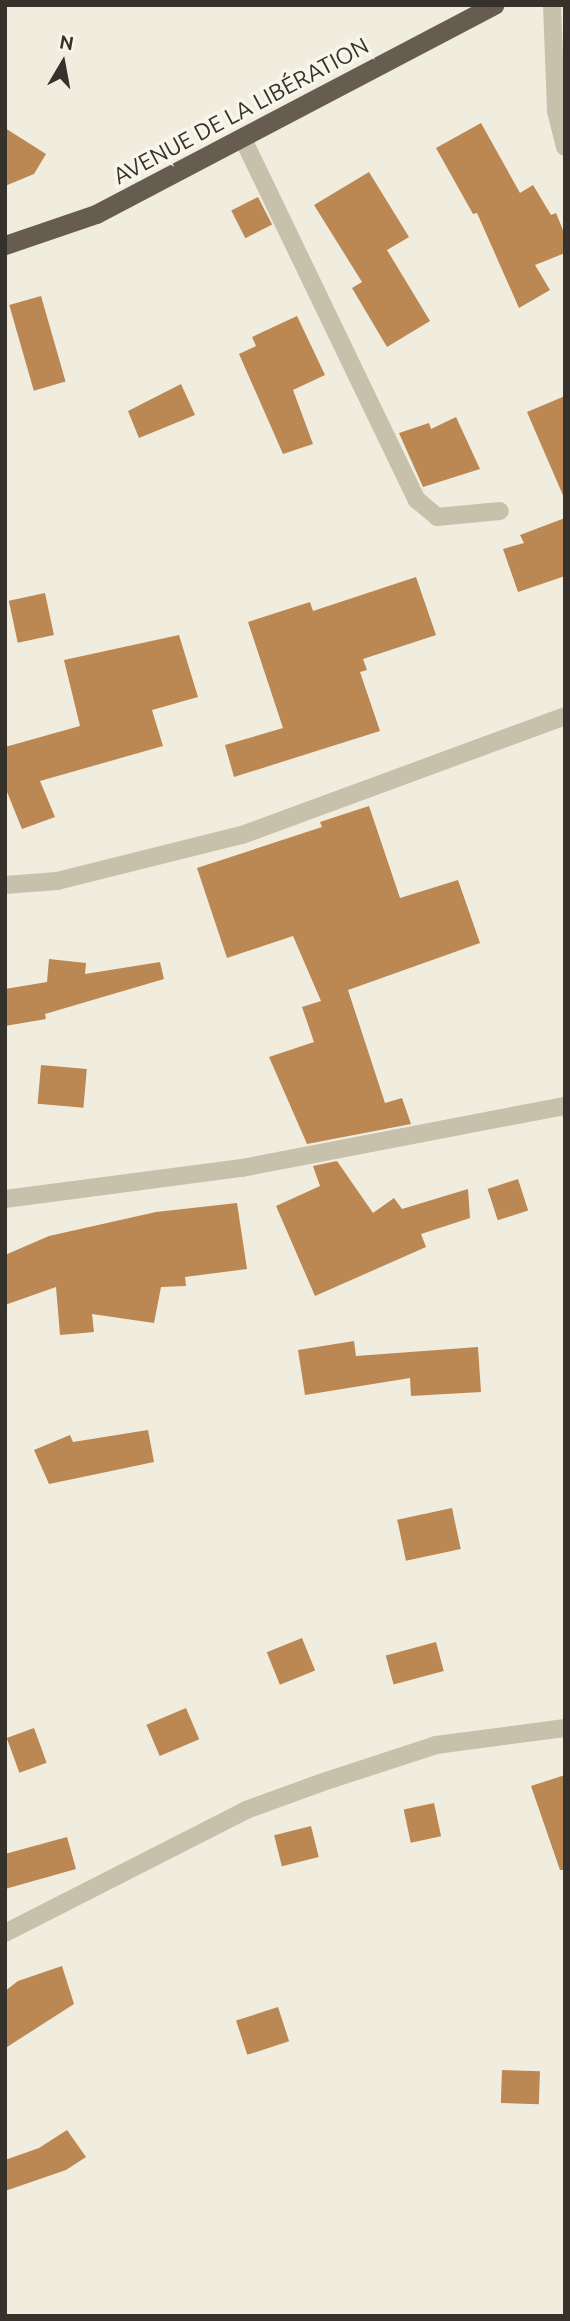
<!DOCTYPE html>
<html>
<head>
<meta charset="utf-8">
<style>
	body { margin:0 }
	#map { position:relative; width:570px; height:2321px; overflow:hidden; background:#f0edde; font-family:Ubuntu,sans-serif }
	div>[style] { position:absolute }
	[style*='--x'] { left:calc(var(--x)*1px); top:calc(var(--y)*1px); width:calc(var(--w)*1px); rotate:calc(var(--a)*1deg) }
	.building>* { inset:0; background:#bb8752; transform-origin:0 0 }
	.minor>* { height:18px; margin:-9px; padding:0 9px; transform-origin:9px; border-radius:9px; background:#c7c0ab }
	.trunk>* { height:19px; margin:-9.5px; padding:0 9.5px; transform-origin:9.5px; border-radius:9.5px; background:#665c4f }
	span { translate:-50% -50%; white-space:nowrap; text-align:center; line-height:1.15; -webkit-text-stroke:7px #f8f6ea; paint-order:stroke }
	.street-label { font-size:23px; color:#36312a }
	.frame { position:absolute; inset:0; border:7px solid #36312a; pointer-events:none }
	.north { position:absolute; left:28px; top:28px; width:70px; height:70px; -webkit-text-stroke:5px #f8f6ea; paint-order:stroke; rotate:10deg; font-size:19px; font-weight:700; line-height:28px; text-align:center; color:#36312a }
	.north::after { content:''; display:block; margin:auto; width:24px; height:32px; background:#36312a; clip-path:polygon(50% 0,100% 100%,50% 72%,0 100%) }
</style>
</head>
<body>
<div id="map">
	<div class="building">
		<div style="clip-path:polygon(481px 123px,520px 193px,533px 185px,551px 215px,556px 213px,565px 235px,565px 253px,535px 265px,550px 290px,519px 308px,477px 213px,473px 214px,436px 148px)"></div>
		<div style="clip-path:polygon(5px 128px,46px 154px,34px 174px,5px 186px)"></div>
		<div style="clip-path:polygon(369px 172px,409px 237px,387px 250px,430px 321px,387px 347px,352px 288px,362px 282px,314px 205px)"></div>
		<div style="left:258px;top:197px;width:31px;height:30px;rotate:63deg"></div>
		<div style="left:41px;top:296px;width:89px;height:33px;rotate:74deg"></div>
		<div style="clip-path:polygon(297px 316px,325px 375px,293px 390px,313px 444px,283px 454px,239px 354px,256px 346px,252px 337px)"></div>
		<div style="clip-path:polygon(181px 384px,195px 415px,139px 438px,128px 411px)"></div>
		<div style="clip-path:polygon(565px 396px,565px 500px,527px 412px)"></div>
		<div style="clip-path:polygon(456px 417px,480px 469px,423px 487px,399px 433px,429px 423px,431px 429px)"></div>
		<div style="clip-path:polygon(565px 518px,565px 576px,518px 592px,503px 549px,524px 543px,520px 535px)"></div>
		<div style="clip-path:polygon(416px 577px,436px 635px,363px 659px,367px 670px,360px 672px,380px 731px,234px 777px,225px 745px,283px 728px,248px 622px,310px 602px,313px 611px)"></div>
		<div style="left:45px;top:593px;width:43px;height:37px;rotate:78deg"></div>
		<div style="clip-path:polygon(179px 635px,198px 697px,152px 710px,163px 746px,40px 781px,55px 817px,22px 829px,5px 787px,5px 747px,80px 726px,64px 660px)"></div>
		<div style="clip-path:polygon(369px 806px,400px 898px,458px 880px,480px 943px,348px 990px,385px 1103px,402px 1098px,411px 1124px,307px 1144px,269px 1057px,314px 1042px,302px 1007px,321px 1001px,293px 936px,227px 958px,197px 868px,322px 827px,320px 822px)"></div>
		<div style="clip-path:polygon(49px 959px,86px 963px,85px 974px,160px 962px,164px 979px,45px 1014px,46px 1019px,5px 1026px,5px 989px,47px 982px)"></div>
		<div style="left:41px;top:1065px;width:46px;height:39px;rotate:5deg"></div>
		<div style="clip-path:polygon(337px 1161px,373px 1213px,394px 1198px,402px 1209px,468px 1189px,470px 1218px,421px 1234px,426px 1247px,315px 1296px,276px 1206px,320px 1186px,313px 1166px)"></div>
		<div style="left:518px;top:1179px;width:33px;height:32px;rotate:72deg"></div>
		<div style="clip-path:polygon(237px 1203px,247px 1269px,185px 1277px,186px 1286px,161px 1287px,154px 1323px,92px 1314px,94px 1332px,60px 1335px,56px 1287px,5px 1305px,5px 1255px,49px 1236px,156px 1212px)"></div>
		<div style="clip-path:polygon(354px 1341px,356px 1356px,478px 1347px,481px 1392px,411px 1396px,410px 1378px,305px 1395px,298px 1350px)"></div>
		<div style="clip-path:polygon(148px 1430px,154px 1462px,49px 1484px,34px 1450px,70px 1435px,73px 1442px)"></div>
		<div style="left:452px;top:1508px;width:42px;height:56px;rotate:78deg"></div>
		<div style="left:302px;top:1638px;width:35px;height:38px;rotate:68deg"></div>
		<div style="left:436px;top:1642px;width:30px;height:52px;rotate:75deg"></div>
		<div style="left:186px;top:1708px;width:34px;height:43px;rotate:67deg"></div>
		<div style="left:34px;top:1728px;width:37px;height:29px;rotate:70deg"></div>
		<div style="clip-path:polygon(565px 1775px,565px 1870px,560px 1870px,531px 1786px)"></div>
		<div style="left:434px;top:1803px;width:34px;height:31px;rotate:78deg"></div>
		<div style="left:311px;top:1826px;width:32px;height:38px;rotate:76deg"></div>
		<div style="clip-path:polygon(67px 1837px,76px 1869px,5px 1889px,5px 1854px)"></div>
		<div style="clip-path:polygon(62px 1966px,74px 2004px,7px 2047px,5px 1991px,18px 1981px)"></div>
		<div style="left:278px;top:2007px;width:36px;height:44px;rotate:72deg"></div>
		<div style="left:502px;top:2070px;width:38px;height:33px;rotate:2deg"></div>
		<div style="clip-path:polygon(67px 2130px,86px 2157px,66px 2170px,5px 2191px,5px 2160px,39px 2148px)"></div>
	</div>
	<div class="minor">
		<div style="--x:552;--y:5;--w:106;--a:87.8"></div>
		<div style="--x:556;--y:111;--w:37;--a:76"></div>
		<div style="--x:243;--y:139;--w:401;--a:64.3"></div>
		<div style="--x:417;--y:500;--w:26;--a:40"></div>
		<div style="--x:437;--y:517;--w:63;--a:-5.4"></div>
		<div style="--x:5;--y:885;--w:52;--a:-4.4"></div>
		<div style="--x:57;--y:881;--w:191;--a:-14"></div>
		<div style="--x:242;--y:835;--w:344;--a:-20.2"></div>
		<div style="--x:5;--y:1199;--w:239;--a:-7.5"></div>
		<div style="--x:242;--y:1168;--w:329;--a:-10.9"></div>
		<div style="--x:5;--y:1933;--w:271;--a:-27"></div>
		<div style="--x:246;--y:1810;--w:79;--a:-20"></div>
		<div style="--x:320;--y:1783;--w:122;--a:-18.1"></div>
		<div style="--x:436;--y:1745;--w:130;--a:-7.5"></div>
	</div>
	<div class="trunk">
		<div style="--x:5;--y:245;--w:96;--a:-18.8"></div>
		<div style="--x:96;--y:214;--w:450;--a:-27.7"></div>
	</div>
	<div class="street-label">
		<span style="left:241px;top:111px;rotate:-28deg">AVENUE DE LA LIBÉRATION</span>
	</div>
	<div class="frame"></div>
	<div class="north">N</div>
</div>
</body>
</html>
